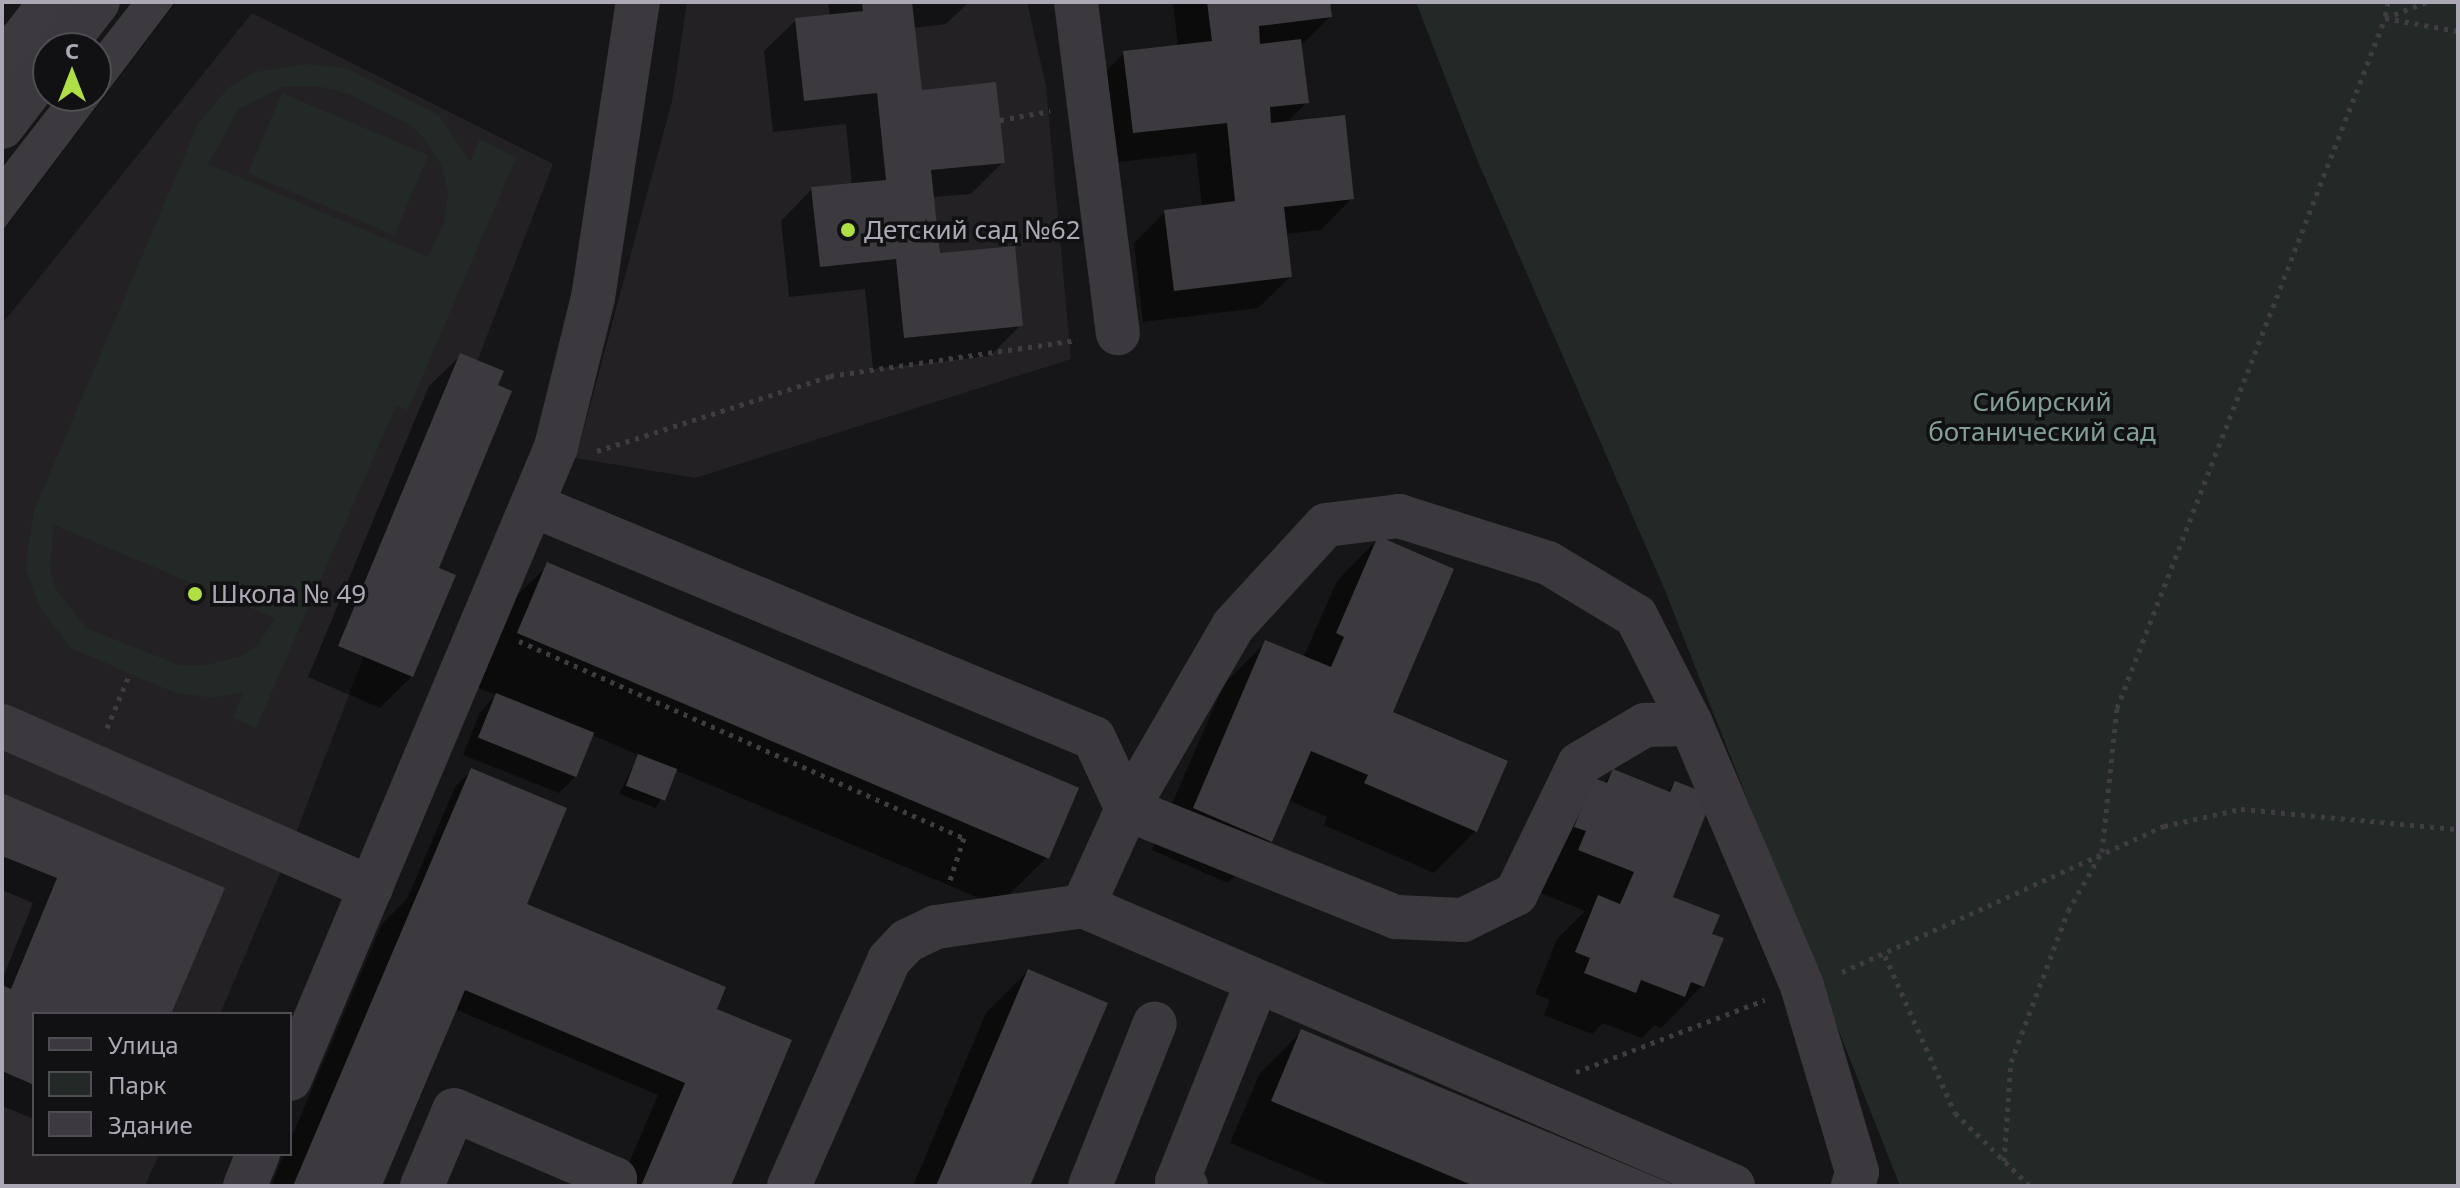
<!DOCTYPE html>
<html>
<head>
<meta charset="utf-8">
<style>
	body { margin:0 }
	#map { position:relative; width:2460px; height:1188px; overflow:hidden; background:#161517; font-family:"Noto Sans",sans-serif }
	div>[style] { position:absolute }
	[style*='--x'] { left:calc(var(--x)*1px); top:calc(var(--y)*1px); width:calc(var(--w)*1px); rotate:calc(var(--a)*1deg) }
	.built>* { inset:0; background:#232124 }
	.green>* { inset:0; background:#222927; transform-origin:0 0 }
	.shadow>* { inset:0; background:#0007 }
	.building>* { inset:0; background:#3c3a3e; transform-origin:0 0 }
	.path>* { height:5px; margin-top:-2.5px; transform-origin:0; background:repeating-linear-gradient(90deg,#3f3d42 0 4px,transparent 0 10px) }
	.minor>* { height:44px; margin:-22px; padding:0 22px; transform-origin:22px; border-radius:22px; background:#3b393d }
	.dots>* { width:22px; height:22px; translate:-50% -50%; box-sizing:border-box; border:4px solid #111012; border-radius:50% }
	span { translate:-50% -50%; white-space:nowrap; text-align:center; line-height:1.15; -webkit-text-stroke:7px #111012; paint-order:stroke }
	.poi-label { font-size:26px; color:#ada8b5 }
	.left { translate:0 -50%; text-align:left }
	.park-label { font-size:26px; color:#819f96 }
	.frame { position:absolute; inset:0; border:4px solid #ada8b5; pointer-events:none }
	.legend { position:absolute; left:32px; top:1012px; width:260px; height:144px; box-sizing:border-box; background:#111012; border:2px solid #4f4d53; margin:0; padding:10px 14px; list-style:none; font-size:24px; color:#ada8b5 }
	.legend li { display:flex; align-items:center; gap:16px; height:40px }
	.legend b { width:40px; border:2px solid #4f4d53 }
	.north { position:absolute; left:32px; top:32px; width:80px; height:80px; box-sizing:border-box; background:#111012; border:2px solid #4f4d53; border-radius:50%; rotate:0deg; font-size:22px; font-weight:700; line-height:32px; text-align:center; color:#ada8b5 }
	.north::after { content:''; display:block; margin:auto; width:28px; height:36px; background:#afdf45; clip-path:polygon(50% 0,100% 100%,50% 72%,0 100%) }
</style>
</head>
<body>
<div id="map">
	<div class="built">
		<div style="clip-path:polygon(687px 2px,1027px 2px,1046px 86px,1071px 359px,695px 478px,576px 458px,672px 101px)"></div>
		<div style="clip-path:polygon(252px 13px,553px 164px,284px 864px,220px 1014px,34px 1014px,34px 1154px,159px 1154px,145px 1186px,2px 1186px,2px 324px)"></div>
	</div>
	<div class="green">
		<div style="clip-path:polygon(1416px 2px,2458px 2px,2458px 1186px,1900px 1186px,1664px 588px,1476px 157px)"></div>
		<div style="clip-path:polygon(evenodd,309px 64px,348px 69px,438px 115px,470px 161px,480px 139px,516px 158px,408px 410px,396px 406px,256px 728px,233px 718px,243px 692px,212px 698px,173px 692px,71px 648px,40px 608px,26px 570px,27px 554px,34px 511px,198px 124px,228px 88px,255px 72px,309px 64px,284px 86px,317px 86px,349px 94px,409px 124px,422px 136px,440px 162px,448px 192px,444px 222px,428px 257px,208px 164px,239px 109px,284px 86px,309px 64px,54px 525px,275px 618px,258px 645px,242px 656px,202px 666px,179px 665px,86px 628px,56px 589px,50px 569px,54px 525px)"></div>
		<div style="left:282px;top:93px;width:159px;height:87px;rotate:23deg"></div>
	</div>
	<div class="shadow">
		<div style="clip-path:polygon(133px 2px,176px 2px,2px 232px,2px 173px,61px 96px,96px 96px,96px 51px)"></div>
		<div style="clip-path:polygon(828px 2px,969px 2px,946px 24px,913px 28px,920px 92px,1003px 162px,971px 194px,932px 197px,938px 256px,1021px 325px,990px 356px,873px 369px,865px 289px,789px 297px,781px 221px,812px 189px,852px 185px,846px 124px,773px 132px,764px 51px,796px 20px,830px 16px)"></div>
		<div style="clip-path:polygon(1173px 2px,1328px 2px,1330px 17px,1300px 46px,1307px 102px,1286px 123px,1352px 198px,1321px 230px,1285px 234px,1290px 277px,1258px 308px,1143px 322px,1134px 243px,1165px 212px,1202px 207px,1196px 153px,1102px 164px,1093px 84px,1124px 53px,1178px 47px)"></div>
		<div style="clip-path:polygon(461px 355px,436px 569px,412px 676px,380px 708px,308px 677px,429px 386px)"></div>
		<div style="clip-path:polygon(1378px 539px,1390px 713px,1475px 831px,1434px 873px,1324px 825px,1327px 817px,1288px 800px,1270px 841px,1228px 883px,1152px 850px,1224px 684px,1266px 642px,1303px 658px,1337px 581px)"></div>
		<div style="clip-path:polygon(548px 565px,1049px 855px,998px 906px,675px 770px,656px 808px,619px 794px,639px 755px,592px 735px,576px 776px,559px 793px,463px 755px,480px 712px,496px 695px,468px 684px,497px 615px)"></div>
		<div style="clip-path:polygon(472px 770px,524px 905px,711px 1017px,728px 1186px,619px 1186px,658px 1095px,455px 1009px,380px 1186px,271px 1186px,284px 1154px,290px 1154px,290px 1141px,382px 924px,407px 899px,455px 787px)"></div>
		<div style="clip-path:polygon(1613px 772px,1666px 792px,1675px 783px,1670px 898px,1710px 935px,1702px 986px,1661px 1028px,1654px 1025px,1642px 1038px,1603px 1023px,1592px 1034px,1544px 1015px,1550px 1000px,1535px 994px,1557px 939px,1585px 911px,1538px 892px,1534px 869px)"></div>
		<div style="clip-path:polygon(2px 796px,169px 1014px,34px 1014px,34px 1119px,2px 1106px,2px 980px,33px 903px,2px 890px)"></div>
		<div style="clip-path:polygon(1028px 971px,1028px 1186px,913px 1186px,986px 1013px)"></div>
		<div style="clip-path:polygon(1301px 1032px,1672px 1186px,1333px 1186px,1230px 1143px,1260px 1073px)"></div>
	</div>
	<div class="building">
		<div style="clip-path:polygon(23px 2px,75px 2px,2px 97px,2px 29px)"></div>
		<div style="clip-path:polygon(132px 2px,175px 2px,2px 231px,2px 168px,58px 96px,96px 96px,96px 48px)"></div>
		<div style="clip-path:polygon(862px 2px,912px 2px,922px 90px,996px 82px,1005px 163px,931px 170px,940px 253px,1015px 246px,1023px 326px,904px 338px,896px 259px,820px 267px,811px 187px,886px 180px,877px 93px,804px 101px,795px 18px,863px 11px)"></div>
		<div style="clip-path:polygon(1207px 2px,1330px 2px,1332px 17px,1259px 26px,1260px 44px,1301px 39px,1309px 103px,1270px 107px,1271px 123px,1345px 115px,1354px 199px,1284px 207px,1292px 277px,1174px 291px,1164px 210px,1235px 201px,1227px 123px,1133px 133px,1123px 51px,1212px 41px)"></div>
		<div style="clip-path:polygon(460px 353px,504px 371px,498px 385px,512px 391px,439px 568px,456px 575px,413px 677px,338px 646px)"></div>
		<div style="clip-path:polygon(1378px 536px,1454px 569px,1393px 712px,1508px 761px,1477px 832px,1364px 783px,1368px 775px,1311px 751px,1272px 842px,1193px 808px,1265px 640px,1331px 667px,1344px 637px,1336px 633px)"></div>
		<div style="left:547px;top:562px;width:578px;height:77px;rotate:23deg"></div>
		<div style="left:496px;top:693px;width:106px;height:48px;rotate:22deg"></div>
		<div style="left:638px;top:754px;width:42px;height:34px;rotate:21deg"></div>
		<div style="clip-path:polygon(471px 768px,567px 808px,527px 904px,726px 987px,717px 1009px,792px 1040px,731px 1186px,641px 1186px,685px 1083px,465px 990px,382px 1186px,293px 1186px)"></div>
		<div style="clip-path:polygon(1613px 769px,1670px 792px,1675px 781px,1713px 796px,1673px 897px,1720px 915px,1712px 934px,1724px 938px,1704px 987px,1691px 982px,1685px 997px,1641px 980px,1636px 993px,1584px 973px,1590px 958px,1575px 952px,1598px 895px,1620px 904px,1634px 872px,1578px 850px,1586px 831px,1574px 827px,1594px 778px,1607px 783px)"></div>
		<div style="clip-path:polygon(2px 793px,225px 888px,171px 1014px,34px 1014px,34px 1085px,2px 1071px,2px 985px,11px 989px,57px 878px,2px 856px)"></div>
		<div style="clip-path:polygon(1028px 969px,1108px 1003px,1030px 1186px,936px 1186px)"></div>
		<div style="clip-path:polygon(1301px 1029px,1677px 1186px,1474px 1186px,1271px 1101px)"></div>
	</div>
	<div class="path">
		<div style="--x:2388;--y:2;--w:16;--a:101"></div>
		<div style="--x:2385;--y:18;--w:74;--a:10.1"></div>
		<div style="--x:1000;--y:120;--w:51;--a:-10.2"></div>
		<div style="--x:597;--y:451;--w:245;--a:-17.8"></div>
		<div style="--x:830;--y:376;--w:250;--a:-8.3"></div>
		<div style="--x:519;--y:641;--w:487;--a:23.9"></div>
		<div style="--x:964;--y:838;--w:47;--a:108.4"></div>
		<div style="--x:107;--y:728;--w:60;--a:-67.3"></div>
		<div style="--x:1885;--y:956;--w:172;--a:66"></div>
		<div style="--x:1955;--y:1113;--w:105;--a:44.2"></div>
		<div style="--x:1842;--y:972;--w:354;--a:-24.4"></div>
		<div style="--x:2164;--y:826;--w:79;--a:-12.4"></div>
		<div style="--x:2241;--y:809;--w:218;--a:5.3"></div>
		<div style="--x:1576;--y:1072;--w:202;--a:-20.9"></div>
		<div style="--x:2004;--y:1161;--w:99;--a:-86"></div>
		<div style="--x:2011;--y:1062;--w:161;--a:-69.3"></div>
		<div style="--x:2068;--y:911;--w:68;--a:-60"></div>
		<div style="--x:2102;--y:852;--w:145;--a:-84.1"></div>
		<div style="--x:2117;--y:708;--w:740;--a:-68.77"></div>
		<div style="--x:2385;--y:18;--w:45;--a:-20.9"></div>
	</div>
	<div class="minor">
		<div style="--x:1076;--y:2;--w:334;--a:82.8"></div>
		<div style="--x:62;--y:48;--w:58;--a:-52"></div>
		<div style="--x:2;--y:127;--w:76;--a:-52.5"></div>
		<div style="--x:532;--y:505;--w:608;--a:22.52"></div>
		<div style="--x:1094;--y:738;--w:78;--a:65.1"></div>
		<div style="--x:1127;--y:809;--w:290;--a:21.9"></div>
		<div style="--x:1396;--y:917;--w:67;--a:2.6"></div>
		<div style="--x:1463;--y:920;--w:59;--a:-26.1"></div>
		<div style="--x:1516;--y:894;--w:144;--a:-64.1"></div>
		<div style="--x:1579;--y:764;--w:77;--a:-30.6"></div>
		<div style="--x:1645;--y:725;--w:46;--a:-1.2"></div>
		<div style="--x:1691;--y:724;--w:285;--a:67"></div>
		<div style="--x:1802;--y:986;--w:194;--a:73.5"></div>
		<div style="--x:1857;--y:1172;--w:15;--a:106"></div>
		<div style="--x:2;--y:726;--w:403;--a:23.7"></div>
		<div style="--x:1083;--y:906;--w:708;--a:23.3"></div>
		<div style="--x:290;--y:1079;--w:686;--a:-67.17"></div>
		<div style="--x:556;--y:447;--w:154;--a:-76.1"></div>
		<div style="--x:593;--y:298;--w:299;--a:-81.4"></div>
		<div style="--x:245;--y:1186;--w:35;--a:-68"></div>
		<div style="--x:422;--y:1186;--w:82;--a:-67.2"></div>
		<div style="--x:454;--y:1110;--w:175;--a:23.2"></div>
		<div style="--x:615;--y:1179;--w:8;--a:113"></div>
		<div style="--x:789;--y:1186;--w:247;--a:-66.1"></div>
		<div style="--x:889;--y:960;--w:26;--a:-47"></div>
		<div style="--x:907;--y:941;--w:32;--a:-26"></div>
		<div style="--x:936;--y:927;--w:148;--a:-8.1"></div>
		<div style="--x:1083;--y:906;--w:107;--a:-65.6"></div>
		<div style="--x:1127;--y:809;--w:211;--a:-59.9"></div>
		<div style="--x:1233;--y:626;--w:137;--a:-47.4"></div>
		<div style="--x:1326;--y:525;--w:74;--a:-7"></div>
		<div style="--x:1399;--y:516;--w:156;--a:17.5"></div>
		<div style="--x:1548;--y:563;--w:103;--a:31.1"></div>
		<div style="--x:1636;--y:616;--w:121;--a:63"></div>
		<div style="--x:1090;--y:1186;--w:175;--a:-68.3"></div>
		<div style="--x:1186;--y:1186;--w:10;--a:-156"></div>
		<div style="--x:1177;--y:1182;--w:215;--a:-68.2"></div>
	</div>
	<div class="dots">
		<div style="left:848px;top:230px;background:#afdf45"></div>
		<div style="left:195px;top:594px;background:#afdf45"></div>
	</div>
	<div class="poi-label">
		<span class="left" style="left:864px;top:230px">Детский сад №62</span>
		<span class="left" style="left:211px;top:594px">Школа № 49</span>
	</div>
	<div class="park-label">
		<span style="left:2042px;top:417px">Сибирский<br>ботанический сад</span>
	</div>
	<div class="frame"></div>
	<ul class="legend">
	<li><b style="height:10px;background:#3b393d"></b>Улица</li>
	<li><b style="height:22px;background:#222927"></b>Парк</li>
	<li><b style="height:22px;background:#3c3a3e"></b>Здание</li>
	</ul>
	<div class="north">С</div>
</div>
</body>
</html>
